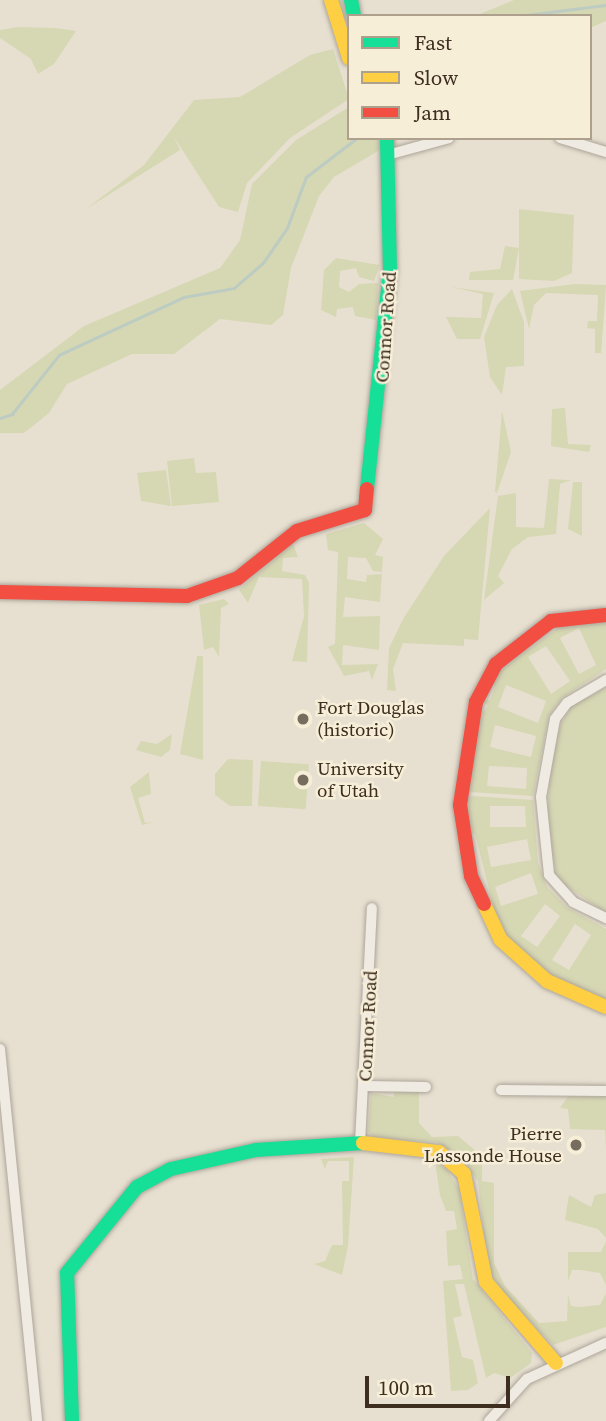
<!DOCTYPE html>
<html>
<head>
<meta charset="utf-8">
<style>
	body { margin:0 }
	#map { position:relative; width:606px; height:1421px; overflow:hidden; background:#e7e0d1; font-family:"Source Serif 4",serif }
	div>[style] { position:absolute }
	[style*='--x'] { left:calc(var(--x)*1px); top:calc(var(--y)*1px); width:calc(var(--w)*1px); rotate:calc(var(--a)*1deg) }
	.green>* { inset:0; background:#d6d7b3; transform-origin:0 0 }
	.stream>* { height:2.5px; margin:-1.25px; padding:0 1.25px; transform-origin:1.25px; border-radius:1.25px; background:#bcccc2 }
	.roads { filter:drop-shadow(0 0 2px #ada599) drop-shadow(0 0 2px #ada599) }
	.street>* { height:10px; margin:-5px; padding:0 5px; transform-origin:5px; border-radius:5px; background:#efebe3 }
	.fast>* { height:14px; margin:-7px; padding:0 7px; transform-origin:7px; border-radius:7px; background:#16e098 }
	.slow>* { height:14px; margin:-7px; padding:0 7px; transform-origin:7px; border-radius:7px; background:#ffcf43 }
	.jam>* { height:14px; margin:-7px; padding:0 7px; transform-origin:7px; border-radius:7px; background:#f24e42 }
	.dots>* { width:19px; height:19px; translate:-50% -50%; box-sizing:border-box; border:4px solid #f7eed8; border-radius:50% }
	span { translate:-50% -50%; white-space:nowrap; text-align:center; line-height:1.15; -webkit-text-stroke:5px #f7eed8; paint-order:stroke }
	.street-label { font-size:19px; color:#3d2e20 }
	.poi-label { font-size:19px; color:#3d2e20 }
	.left { translate:0 -50%; text-align:left }
	.right { translate:-100% -50%; text-align:right }
	.legend { position:absolute; left:347px; top:14px; width:245px; height:126px; box-sizing:border-box; background:#f7eed8; border:2px solid #ada18e; margin:0; padding:9px 12px; list-style:none; font-size:21px; color:#3d2e20 }
	.legend li { display:flex; align-items:center; gap:14px; height:35px }
	.legend b { width:35px; border:2px solid #ada18e }
	.scale { position:absolute; left:365px; top:1376px; width:145px; height:32px; box-sizing:border-box; border:4px solid #3d2e20; border-top:0; padding-left:9px; font-size:21px; line-height:24px; white-space:nowrap; color:#3d2e20; -webkit-text-stroke:5px #f7eed8; paint-order:stroke }
</style>
</head>
<body>
<div id="map">
	<div class="green">
		<div style="clip-path:polygon(514px 0,606px 0,606px 21px,590px 28px,590px 16px,475px 16px)"></div>
		<div style="clip-path:polygon(19px 27px,56px 28px,76px 31px,54px 64px,38px 74px,31px 59px,0 38px,0 30px)"></div>
		<div style="clip-path:polygon(333px 49px,349px 99px,290px 138px,247px 183px,238px 212px,219px 207px,174px 137px,180px 150px,86px 209px,144px 165px,194px 100px,240px 97px,310px 55px)"></div>
		<div style="clip-path:polygon(349px 107px,349px 138px,400px 138px,334px 177px,319px 196px,291px 268px,283px 315px,271px 325px,220px 319px,174px 354px,132px 354px,67px 384px,49px 413px,24px 433px,0 433px,0 390px,84px 326px,220px 268px,240px 240px,252px 184px,296px 140px)"></div>
		<div style="clip-path:polygon(519px 209px,574px 215px,572px 273px,554px 281px,519px 279px)"></div>
		<div style="clip-path:polygon(505px 246px,519px 248px,513px 280px,469px 280px,470px 272px,500px 269px)"></div>
		<div style="clip-path:polygon(336px 258px,380px 265px,374px 281px,359px 277px,356px 268px,340px 271px,339px 287px,349px 292px,359px 284px,378px 283px,376px 320px,355px 316px,353px 307px,337px 309px,336px 317px,321px 310px,324px 270px)"></div>
		<div style="clip-path:polygon(575px 284px,606px 285px,601px 353px,595px 353px,595px 329px,587px 328px,588px 321px,597px 321px,598px 295px,546px 293px,534px 305px,529px 329px,520px 291px)"></div>
		<div style="clip-path:polygon(451px 287px,494px 293px,480px 339px,457px 339px,446px 317px,481px 318px,483px 294px)"></div>
		<div style="clip-path:polygon(512px 289px,524px 322px,524px 366px,506px 367px,502px 395px,490px 377px,484px 337px,497px 305px)"></div>
		<div style="clip-path:polygon(565px 408px,568px 444px,591px 445px,589px 452px,551px 446px,552px 409px)"></div>
		<div style="clip-path:polygon(502px 411px,511px 452px,497px 493px,495px 492px)"></div>
		<div style="clip-path:polygon(194px 458px,196px 473px,216px 472px,219px 502px,172px 506px,167px 461px)"></div>
		<div style="clip-path:polygon(166px 470px,171px 506px,141px 501px,137px 473px)"></div>
		<div style="clip-path:polygon(549px 479px,571px 480px,560px 484px,556px 534px,528px 537px,512px 549px,498px 576px,504px 583px,484px 600px,498px 496px,516px 493px,516px 527px,544px 528px)"></div>
		<div style="clip-path:polygon(573px 482px,582px 482px,582px 536px,568px 529px)"></div>
		<div style="clip-path:polygon(490px 508px,478px 640px,464px 639px,464px 646px,403px 643px,393px 669px,396px 691px,387px 690px,389px 648px,403px 619px,444px 556px)"></div>
		<div style="clip-path:polygon(364px 523px,383px 539px,375px 555px,383px 557px,382px 572px,373px 571px,366px 558px,348px 557px,347px 579px,366px 582px,367px 575px,382px 574px,380px 602px,345px 597px,343px 617px,380px 616px,379px 650px,343px 645px,342px 665px,378px 664px,372px 680px,369px 671px,344px 676px,328px 647px,335px 644px,338px 552px,328px 550px,326px 534px)"></div>
		<div style="clip-path:polygon(293px 544px,298px 557px,283px 558px,282px 571px,305px 575px,309px 583px,307px 662px,292px 661px,304px 616px,302px 579px,259px 577px,248px 603px,239px 590px)"></div>
		<div style="clip-path:polygon(224px 599px,229px 604px,221px 608px,219px 657px,213px 647px,204px 650px,199px 605px)"></div>
		<div style="clip-path:polygon(evenodd,606px 620px,606px 669px,562px 698px,549px 716px,533px 796px,469px 792px,478px 719px,488px 706px,482px 700px,490px 700px,495px 687px,491px 677px,564px 624px,606px 620px,579px 628px,596px 665px,579px 674px,560px 638px,579px 628px,606px 620px,546px 646px,570px 681px,551px 694px,528px 657px,546px 646px,606px 620px,506px 685px,546px 701px,538px 723px,498px 707px,506px 685px,606px 620px,495px 725px,536px 736px,531px 757px,490px 747px,495px 725px,606px 620px,489px 766px,527px 768px,526px 789px,487px 786px,489px 766px)"></div>
		<div style="clip-path:polygon(197px 656px,203px 656px,203px 760px,180px 754px)"></div>
		<div style="clip-path:polygon(606px 688px,606px 913px,557px 880px,547px 823px,551px 754px,561px 723px,572px 705px)"></div>
		<div style="clip-path:polygon(172px 734px,170px 750px,161px 757px,136px 750px,141px 741px,157px 744px)"></div>
		<div style="clip-path:polygon(228px 759px,253px 760px,252px 806px,230px 806px,215px 795px,215px 774px)"></div>
		<div style="left:261px;top:761px;width:48px;height:45px;rotate:4deg"></div>
		<div style="clip-path:polygon(149px 772px,151px 794px,138px 798px,145px 823px,154px 822px,142px 825px,130px 787px)"></div>
		<div style="clip-path:polygon(evenodd,472px 796px,533px 800px,538px 863px,547px 887px,568px 908px,606px 929px,606px 1002px,541px 972px,511px 946px,494px 909px,475px 834px,466px 831px,465px 802px,472px 796px,490px 806px,525px 806px,526px 827px,490px 827px,490px 806px,472px 796px,527px 839px,531px 860px,491px 867px,487px 847px,527px 839px,472px 796px,531px 873px,538px 894px,501px 906px,495px 887px,531px 873px,472px 796px,545px 904px,560px 916px,537px 947px,521px 936px,545px 904px,472px 796px,575px 924px,591px 935px,569px 970px,552px 960px,575px 924px)"></div>
		<div style="clip-path:polygon(394px 1091px,419px 1092px,419px 1123px,432px 1137px,458px 1136px,482px 1156px,482px 1181px,494px 1183px,494px 1263px,505px 1286px,539px 1323px,567px 1321px,568px 1295px,571px 1306px,579px 1307px,600px 1305px,606px 1293px,606px 1327px,553px 1345px,505px 1294px,488px 1270px,478px 1181px,464px 1162px,437px 1142px,374px 1138px,368px 1131px,371px 1093px,394px 1097px)"></div>
		<div style="clip-path:polygon(569px 1095px,606px 1095px,606px 1148px,605px 1130px,570px 1129px,568px 1109px,560px 1108px)"></div>
		<div style="clip-path:polygon(354px 1157px,348px 1246px,342px 1275px,314px 1264px,325px 1261px,332px 1245px,343px 1245px,342px 1181px,349px 1181px,349px 1161px,328px 1161px,325px 1169px,321px 1159px)"></div>
		<div style="clip-path:polygon(435px 1162px,447px 1170px,459px 1189px,473px 1279px,532px 1353px,531px 1363px,510px 1378px,494px 1373px,486px 1378px,464px 1284px,455px 1284px,462px 1316px,453px 1318px,462px 1357px,473px 1360px,478px 1383px,468px 1390px,451px 1391px,443px 1281px,463px 1279px,460px 1265px,448px 1266px,446px 1231px,457px 1229px,454px 1211px,446px 1211px,440px 1195px)"></div>
		<div style="clip-path:polygon(606px 1193px,606px 1238px,598px 1229px,565px 1220px,569px 1195px,591px 1207px,595px 1195px)"></div>
		<div style="clip-path:polygon(606px 1241px,606px 1285px,600px 1273px,580px 1270px,572px 1270px,568px 1281px,568px 1252px,601px 1252px)"></div>
	</div>
	<div class="stream">
		<div style="--x:518;--y:16;--w:89;--a:-7.1"></div>
		<div style="--x:0;--y:418;--w:13;--a:-18"></div>
		<div style="--x:12;--y:414;--w:75;--a:-51.5"></div>
		<div style="--x:59;--y:355;--w:138;--a:-24.9"></div>
		<div style="--x:184;--y:297;--w:51;--a:-10.2"></div>
		<div style="--x:234;--y:288;--w:38;--a:-41"></div>
		<div style="--x:263;--y:263;--w:42;--a:-55.6"></div>
		<div style="--x:287;--y:228;--w:54;--a:-69.6"></div>
		<div style="--x:306;--y:177;--w:64;--a:-37.4"></div>
	</div>
	<div class="roads">
		<div class="street">
			<div style="--x:560;--y:138;--w:48;--a:16.9"></div>
			<div style="--x:391;--y:154;--w:60;--a:-15.4"></div>
			<div style="--x:606;--y:680;--w:45;--a:149.5"></div>
			<div style="--x:567;--y:703;--w:20;--a:127"></div>
			<div style="--x:555;--y:719;--w:79;--a:100.2"></div>
			<div style="--x:541;--y:797;--w:78;--a:84.1"></div>
			<div style="--x:549;--y:875;--w:36;--a:48"></div>
			<div style="--x:573;--y:902;--w:37;--a:26"></div>
			<div style="--x:0;--y:1049;--w:374;--a:84.3"></div>
			<div style="--x:365;--y:1086;--w:61;--a:0.9"></div>
			<div style="--x:501;--y:1090;--w:105;--a:0.5"></div>
			<div style="--x:360;--y:1143;--w:235;--a:-87.1"></div>
			<div style="--x:489;--y:1421;--w:57;--a:-47.9"></div>
			<div style="--x:527;--y:1379;--w:87;--a:-24.5"></div>
		</div>
		<div class="fast">
			<div style="--x:351;--y:0;--w:16;--a:79"></div>
			<div style="--x:367;--y:489;--w:219;--a:-84"></div>
			<div style="--x:390;--y:271;--w:133;--a:-91.3"></div>
			<div style="--x:72;--y:1421;--w:148;--a:-91.9"></div>
			<div style="--x:67;--y:1273;--w:111;--a:-50.9"></div>
			<div style="--x:137;--y:1187;--w:38;--a:-28"></div>
			<div style="--x:171;--y:1169;--w:87;--a:-12.6"></div>
			<div style="--x:256;--y:1150;--w:107;--a:-3.7"></div>
		</div>
		<div class="slow">
			<div style="--x:331;--y:0;--w:61;--a:72.8"></div>
			<div style="--x:484;--y:904;--w:40;--a:65"></div>
			<div style="--x:501;--y:940;--w:62;--a:41.7"></div>
			<div style="--x:547;--y:981;--w:64;--a:23.8"></div>
			<div style="--x:363;--y:1143;--w:77;--a:6.8"></div>
			<div style="--x:439;--y:1152;--w:33;--a:41"></div>
			<div style="--x:464;--y:1174;--w:110;--a:78.5"></div>
			<div style="--x:486;--y:1282;--w:107;--a:49.2"></div>
		</div>
		<div class="jam">
			<div style="--x:0;--y:592;--w:187;--a:1.2"></div>
			<div style="--x:187;--y:596;--w:54;--a:-19.4"></div>
			<div style="--x:238;--y:578;--w:75;--a:-38.5"></div>
			<div style="--x:297;--y:531;--w:71;--a:-17.2"></div>
			<div style="--x:365;--y:510;--w:21;--a:-85"></div>
			<div style="--x:484;--y:904;--w:31;--a:-115"></div>
			<div style="--x:471;--y:876;--w:72;--a:-98.8"></div>
			<div style="--x:460;--y:805;--w:104;--a:-81.2"></div>
			<div style="--x:476;--y:702;--w:43;--a:-62.2"></div>
			<div style="--x:496;--y:664;--w:70;--a:-38"></div>
			<div style="--x:551;--y:621;--w:55;--a:-6.2"></div>
		</div>
	</div>
	<div class="dots">
		<div style="left:303px;top:719px;background:#786c5e"></div>
		<div style="left:303px;top:780px;background:#786c5e"></div>
		<div style="left:576px;top:1145px;background:#786c5e"></div>
	</div>
	<div class="street-label">
		<span style="left:386px;top:327px;rotate:-86deg">Connor Road</span>
		<span style="left:368px;top:1026px;rotate:-87deg">Connor Road</span>
	</div>
	<div class="poi-label">
		<span class="left" style="left:317px;top:719px">Fort Douglas<br>(historic)</span>
		<span class="left" style="left:317px;top:780px">University<br>of Utah</span>
		<span class="right" style="left:562px;top:1145px">Pierre<br>Lassonde House</span>
	</div>
	<ul class="legend">
	<li><b style="height:9px;background:#16e098"></b>Fast</li>
	<li><b style="height:9px;background:#ffcf43"></b>Slow</li>
	<li><b style="height:9px;background:#f24e42"></b>Jam</li>
	</ul>
	<div class="scale">100 m</div>
</div>
</body>
</html>
